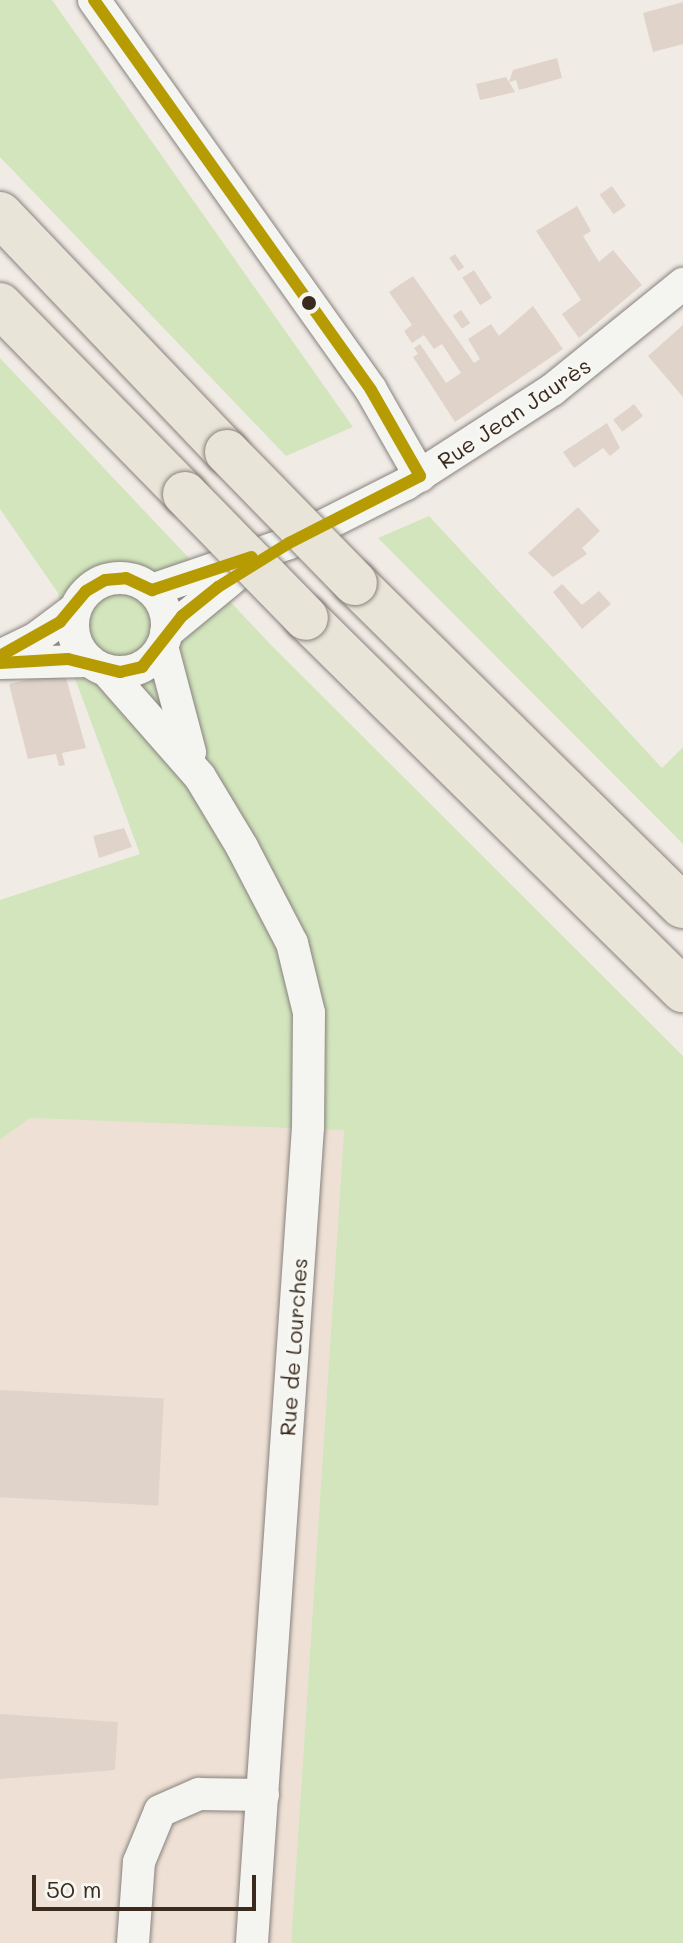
<!DOCTYPE html>
<html>
<head>
<meta charset="utf-8">
<style>
	body { margin:0 }
	#map { position:relative; width:683px; height:1943px; overflow:hidden; background:#f1ebe6; font-family:Mali,sans-serif }
	div>[style] { position:absolute }
	[style*='--x'] { left:calc(var(--x)*1px); top:calc(var(--y)*1px); width:calc(var(--w)*1px); rotate:calc(var(--a)*1deg) }
	.built>* { inset:0; background:#eee0d5 }
	.green>* { inset:0; background:#d2e5bd }
	.building>* { inset:0; background:#dfd3ca; transform-origin:0 0 }
	.roads { filter:drop-shadow(0 0 2px #88827d) drop-shadow(0 0 2px #88827d) }
	.minor>* { height:32px; margin:-16px; padding:0 16px; transform-origin:16px; border-radius:16px; background:#f4f4f1 }
	.minor>.ring { margin:-16px; padding:0; box-sizing:content-box; background:none; border:32px solid #f4f4f1; border-radius:50% }
	.highway>* { height:44px; margin:-22px; padding:0 22px; transform-origin:22px; border-radius:22px; background:#e8e4d8 }
	.bridges { filter:drop-shadow(0 0 2px #88827d) drop-shadow(0 0 2px #88827d) }
	.highway-bridge>* { height:44px; margin:-22px; padding:0 22px; transform-origin:22px; border-radius:22px; background:#e8e4d8 }
	.bus-1>* { height:12px; margin:-6px; padding:0 6px; transform-origin:6px; border-radius:6px; background:#b69b03 }
	.dots>* { width:22px; height:22px; translate:-50% -50%; box-sizing:border-box; border:4px solid #f6f6f2; border-radius:50% }
	span { translate:-50% -50%; white-space:nowrap; text-align:center; line-height:1.15; -webkit-text-stroke:8px #f6f6f2; paint-order:stroke }
	.street-label { font-size:22px; color:#3b2a1e }
	.scale { position:absolute; left:32px; top:1875px; width:224px; height:36px; box-sizing:border-box; border:4px solid #3b2a1e; border-top:0; padding-left:10px; font-size:24px; line-height:28px; white-space:nowrap; color:#3b2a1e; -webkit-text-stroke:6px #f6f6f2; paint-order:stroke }
</style>
</head>
<body>
<div id="map">
	<div class="built">
		<div style="clip-path:polygon(30px 1118px,344px 1129px,291px 1943px,0 1943px,0 1140px)"></div>
	</div>
	<div class="green">
		<div style="clip-path:polygon(0 0,52px 0,353px 427px,286px 456px,0 157px)"></div>
		<div style="clip-path:polygon(0 358px,271px 645px,683px 1056px,683px 1943px,291px 1943px,344px 1130px,30px 1118px,0 1140px,0 900px,140px 854px,73px 673px,58px 593px,0 509px)"></div>
		<div style="clip-path:polygon(429px 516px,662px 768px,683px 747px,683px 844px,378px 538px)"></div>
	</div>
	<div class="building">
		<div style="clip-path:polygon(683px 2px,683px 44px,653px 52px,643px 13px)"></div>
		<div style="clip-path:polygon(557px 58px,562px 78px,519px 90px,516px 80px,509px 82px,513px 70px)"></div>
		<div style="clip-path:polygon(506px 77px,515px 92px,480px 100px,476px 84px)"></div>
		<div style="left:612px;top:186px;width:24px;height:15px;rotate:55deg"></div>
		<div style="clip-path:polygon(577px 206px,591px 231px,583px 236px,599px 262px,613px 250px,642px 285px,579px 338px,562px 314px,581px 300px,536px 231px)"></div>
		<div style="left:455px;top:254px;width:16px;height:7px;rotate:55deg"></div>
		<div style="left:474px;top:270px;width:33px;height:14px;rotate:57deg"></div>
		<div style="clip-path:polygon(413px 276px,474px 363px,480px 359px,468px 339px,491px 324px,499px 336px,533px 306px,563px 349px,455px 422px,413px 357px,418px 354px,414px 348px,420px 344px,446px 383px,461px 373px,442px 344px,434px 349px,424px 335px,412px 343px,404px 331px,412px 325px,389px 292px)"></div>
		<div style="left:461px;top:310px;width:16px;height:10px;rotate:55deg"></div>
		<div style="clip-path:polygon(683px 325px,683px 397px,648px 356px)"></div>
		<div style="left:634px;top:404px;width:15px;height:26px;rotate:53deg"></div>
		<div style="clip-path:polygon(607px 423px,620px 448px,610px 456px,603px 448px,574px 468px,563px 452px)"></div>
		<div style="clip-path:polygon(578px 507px,600px 531px,582px 548px,587px 554px,553px 577px,528px 553px)"></div>
		<div style="clip-path:polygon(562px 584px,582px 605px,599px 591px,611px 604px,582px 629px,553px 592px)"></div>
		<div style="clip-path:polygon(64px 671px,86px 748px,62px 753px,65px 765px,59px 766px,56px 754px,28px 759px,9px 684px)"></div>
		<div style="clip-path:polygon(124px 828px,132px 847px,99px 858px,93px 836px)"></div>
		<div style="left:0;top:1390px;width:164px;height:107px;rotate:3deg"></div>
		<div style="clip-path:polygon(0 1714px,118px 1722px,115px 1770px,0 1779px)"></div>
	</div>
	<div class="roads">
		<div class="minor">
			<div style="--x:94;--y:0;--w:478;--a:54.6"></div>
			<div style="--x:371;--y:390;--w:99;--a:60.3"></div>
			<div class="ring" style="left:73px;top:578px;width:62px;height:62px"></div>
			<div style="--x:152;--y:590;--w:145;--a:-18.9"></div>
			<div style="--x:289;--y:543;--w:131;--a:-26.8"></div>
			<div style="--x:406;--y:484;--w:174;--a:-32.8"></div>
			<div style="--x:552;--y:390;--w:169;--a:-39"></div>
			<div style="--x:166;--y:633;--w:88;--a:-39.5"></div>
			<div style="--x:162;--y:646;--w:110;--a:75.2"></div>
			<div style="--x:0;--y:656;--w:39;--a:-26"></div>
			<div style="--x:35;--y:639;--w:50;--a:-36.9"></div>
			<div style="--x:0;--y:663;--w:90;--a:-1.3"></div>
			<div style="--x:106;--y:670;--w:142;--a:48.7"></div>
			<div style="--x:200;--y:777;--w:82;--a:59"></div>
			<div style="--x:242;--y:847;--w:108;--a:62.5"></div>
			<div style="--x:292;--y:943;--w:72;--a:76.3"></div>
			<div style="--x:309;--y:1013;--w:114;--a:90.5"></div>
			<div style="--x:308;--y:1127;--w:818;--a:93.93"></div>
			<div style="--x:133;--y:1943;--w:81;--a:-85.8"></div>
			<div style="--x:139;--y:1862;--w:55;--a:-67.6"></div>
			<div style="--x:160;--y:1811;--w:43;--a:-23.6"></div>
			<div style="--x:199;--y:1794;--w:64;--a:0.9"></div>
		</div>
		<div class="highway">
			<div style="--x:0;--y:214;--w:329;--a:46.4"></div>
			<div style="--x:0;--y:305;--w:264;--a:45.6"></div>
			<div style="--x:355;--y:583;--w:460;--a:44.6"></div>
			<div style="--x:306;--y:618;--w:530;--a:44.62"></div>
		</div>
	</div>
	<div class="bridges">
		<div class="highway-bridge">
			<div style="--x:227;--y:452;--w:183;--a:45.7"></div>
			<div style="--x:185;--y:494;--w:173;--a:45.7"></div>
		</div>
	</div>
	<div class="bus-1">
		<div style="--x:94;--y:0;--w:478;--a:54.6"></div>
		<div style="--x:371;--y:390;--w:99;--a:60.3"></div>
		<div style="--x:0;--y:656;--w:69;--a:-29.5"></div>
		<div style="--x:60;--y:622;--w:40;--a:-50"></div>
		<div style="--x:86;--y:591;--w:22;--a:-30"></div>
		<div style="--x:105;--y:580;--w:21;--a:-5"></div>
		<div style="--x:126;--y:578;--w:29;--a:25"></div>
		<div style="--x:152;--y:590;--w:105;--a:-18.3"></div>
		<div style="--x:0;--y:663;--w:68;--a:-3.4"></div>
		<div style="--x:68;--y:659;--w:54;--a:14"></div>
		<div style="--x:120;--y:672;--w:23;--a:-13"></div>
		<div style="--x:142;--y:667;--w:65;--a:-51.9"></div>
		<div style="--x:182;--y:616;--w:46;--a:-38.9"></div>
		<div style="--x:218;--y:587;--w:84;--a:-31.8"></div>
		<div style="--x:289;--y:543;--w:147;--a:-27.1"></div>
	</div>
	<div class="dots">
		<div style="left:309px;top:303px;background:#3b2a1e"></div>
	</div>
	<div class="street-label">
		<span style="left:514px;top:413px;rotate:-34deg">Rue Jean Jaurès</span>
		<span style="left:293px;top:1347px;rotate:-86deg">Rue de Lourches</span>
	</div>
	<div class="scale">50 m</div>
</div>
</body>
</html>
